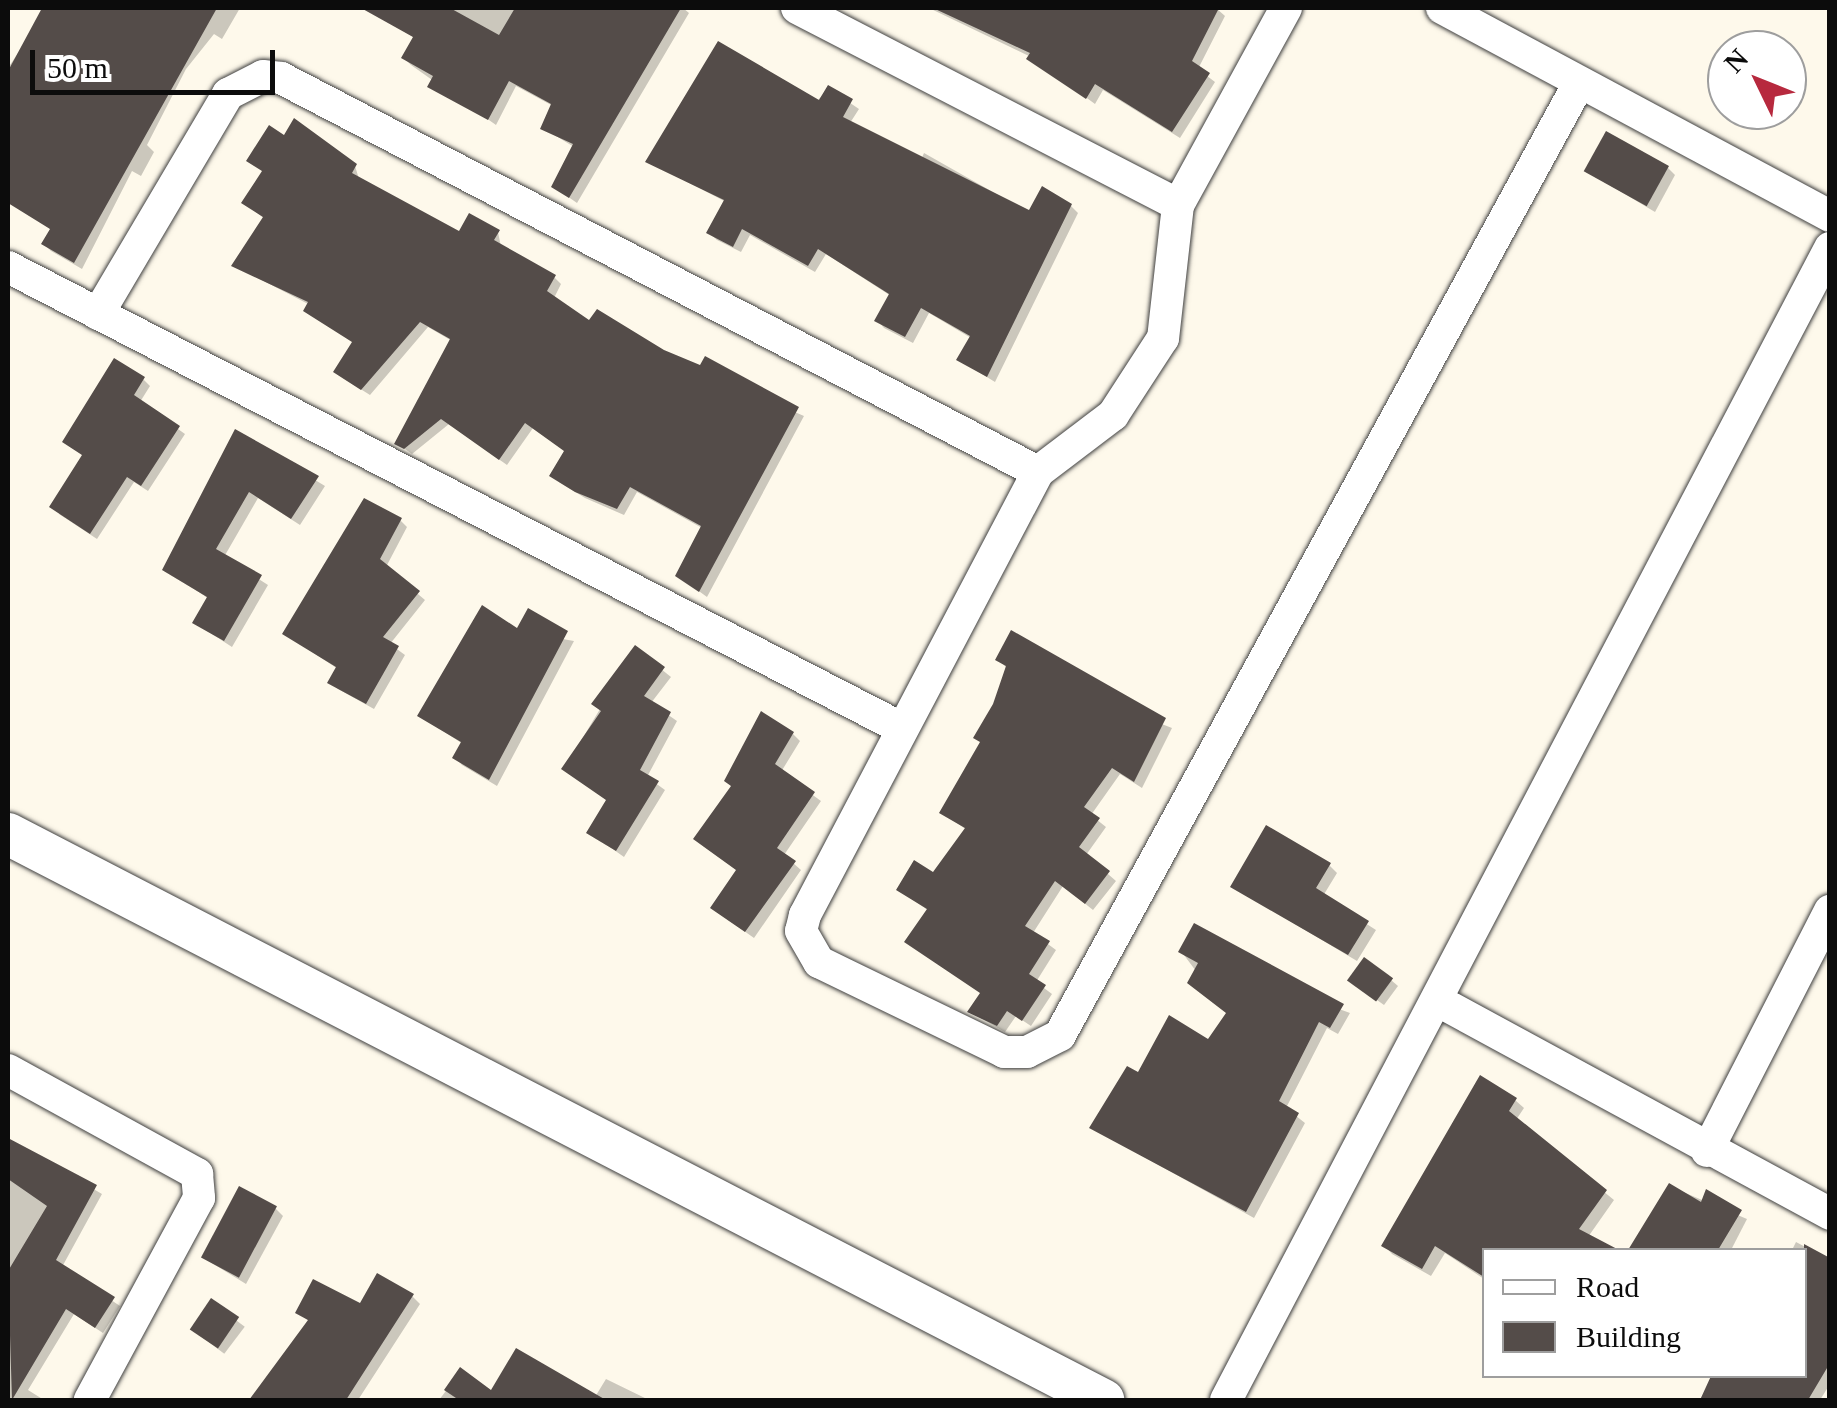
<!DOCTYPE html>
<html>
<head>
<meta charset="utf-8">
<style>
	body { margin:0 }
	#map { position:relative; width:1837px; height:1408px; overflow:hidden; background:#fef9eb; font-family:Georgia,serif }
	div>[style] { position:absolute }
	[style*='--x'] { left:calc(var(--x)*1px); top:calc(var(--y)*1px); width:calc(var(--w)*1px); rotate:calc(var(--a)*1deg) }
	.shadow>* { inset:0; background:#0003; transform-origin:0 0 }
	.building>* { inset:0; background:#544c49; transform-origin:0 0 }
	.roads { filter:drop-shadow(0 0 2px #3f3f3f) drop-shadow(0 0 2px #3f3f3f) }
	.minor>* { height:32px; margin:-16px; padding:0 16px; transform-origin:16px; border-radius:16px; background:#fff }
	.tertiary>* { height:42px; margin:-21px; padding:0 21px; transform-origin:21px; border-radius:21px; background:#fff }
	span { translate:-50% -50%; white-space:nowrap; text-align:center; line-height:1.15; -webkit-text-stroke:10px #fff; paint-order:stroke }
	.frame { position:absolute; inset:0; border:10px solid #0c0c0c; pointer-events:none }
	.legend { position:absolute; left:1482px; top:1248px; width:325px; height:130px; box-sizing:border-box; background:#fff; border:2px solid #9e9e9e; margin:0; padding:12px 18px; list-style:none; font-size:30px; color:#0c0c0c }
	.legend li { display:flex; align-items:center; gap:20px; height:50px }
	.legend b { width:50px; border:2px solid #9e9e9e }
	.north { position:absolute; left:1707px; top:30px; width:100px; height:100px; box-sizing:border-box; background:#fff; border:2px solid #9e9e9e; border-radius:50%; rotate:313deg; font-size:28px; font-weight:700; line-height:40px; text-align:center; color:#0c0c0c }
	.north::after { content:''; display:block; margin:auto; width:35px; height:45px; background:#b7293e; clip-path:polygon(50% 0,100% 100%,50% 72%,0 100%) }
	.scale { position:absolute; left:30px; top:50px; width:245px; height:45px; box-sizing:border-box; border:5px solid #0c0c0c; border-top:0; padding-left:12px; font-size:30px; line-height:35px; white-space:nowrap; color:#0c0c0c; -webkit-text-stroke:8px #fff; paint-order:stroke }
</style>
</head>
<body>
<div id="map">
	<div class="shadow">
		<div style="clip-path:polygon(68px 8px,240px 8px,222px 39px,214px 34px,186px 69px,147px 145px,154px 152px,141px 176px,132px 171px,82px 269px,51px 251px,44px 244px,52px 230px,20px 208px,26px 164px,8px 188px,8px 68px,28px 38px,46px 48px)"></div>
		<div style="clip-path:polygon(365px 8px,683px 8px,689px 13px,577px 203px,554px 187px,574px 147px,543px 128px,553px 106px,516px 86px,496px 125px,411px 65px,404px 58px,415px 38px)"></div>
		<div style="clip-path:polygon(929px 8px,1216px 8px,1225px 16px,1198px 69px,1215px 82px,1180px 138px,1103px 90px,1095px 104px,1031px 57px)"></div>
		<div style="clip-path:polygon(828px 88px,859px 109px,850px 123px,921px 160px,924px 153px,1030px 213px,1071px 206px,1078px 213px,995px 382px,959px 360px,971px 338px,929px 313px,913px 343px,884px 328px,877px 320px,891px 296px,826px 254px,815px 272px,750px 235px,741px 252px,717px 240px,709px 233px,726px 202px,649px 162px,786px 139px)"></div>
		<div style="clip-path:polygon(285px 139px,355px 166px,359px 179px,460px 234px,498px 232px,501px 247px,554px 277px,561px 284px,554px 298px,590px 323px,804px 416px,707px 597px,678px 576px,702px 528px,637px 492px,624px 515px,585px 498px,559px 482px,567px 452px,533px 428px,507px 465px,449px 424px,412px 454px,397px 443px,452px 341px,428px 327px,370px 395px,343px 378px,354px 343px,310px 305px,235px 266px,265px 219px,244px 203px,264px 172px,249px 160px)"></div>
		<div style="clip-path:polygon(1668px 168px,1675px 175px,1655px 212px,1586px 171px)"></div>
		<div style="clip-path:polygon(143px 379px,150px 386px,140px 402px,185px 434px,148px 491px,134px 482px,97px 539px,59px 514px,84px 456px,65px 442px)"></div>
		<div style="clip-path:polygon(236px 432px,325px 486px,300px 525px,258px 498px,224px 557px,268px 585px,232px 647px,195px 623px,209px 599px,165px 569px)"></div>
		<div style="clip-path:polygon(400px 520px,407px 527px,386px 567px,425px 600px,390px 644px,405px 655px,374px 709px,338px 689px,330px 682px,338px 669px,285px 634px)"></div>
		<div style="clip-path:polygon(517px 631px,574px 641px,497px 786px,462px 765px,455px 757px,463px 744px,420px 716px)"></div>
		<div style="clip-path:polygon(636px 649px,671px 677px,651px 703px,677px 721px,647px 777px,665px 790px,624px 857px,590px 833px,608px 801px,564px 769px)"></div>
		<div style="clip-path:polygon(998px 660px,1172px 728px,1142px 788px,1120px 774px,1091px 815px,1106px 827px,1086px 855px,1116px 881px,1093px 910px,1063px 886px,1033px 933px,1056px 950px,1036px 982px,1052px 994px,1031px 1026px,1016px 1016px,1005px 1032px,970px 1012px,982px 994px,929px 911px,899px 890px,934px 875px,967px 830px,942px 813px,982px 744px,1006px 667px)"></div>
		<div style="clip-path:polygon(793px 734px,800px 741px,781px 772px,821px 801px,784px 855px,801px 870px,754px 938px,720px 914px,738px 871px,703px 846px)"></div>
		<div style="clip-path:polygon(1329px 865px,1337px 873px,1323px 896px,1376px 930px,1357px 961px,1233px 887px)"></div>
		<div style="clip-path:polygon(1181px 951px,1350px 1013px,1338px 1034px,1327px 1028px,1286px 1108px,1305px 1123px,1254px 1218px,1092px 1128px,1139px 1076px,1209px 1042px,1228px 1014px)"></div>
		<div style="clip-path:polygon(1391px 980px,1398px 986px,1384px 1005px,1360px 988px)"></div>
		<div style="clip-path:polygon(1515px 1100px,1524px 1108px,1516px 1120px,1614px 1200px,1588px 1237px,1614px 1250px,1484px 1250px,1484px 1279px,1445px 1253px,1431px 1276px,1392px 1254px,1384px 1245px)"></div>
		<div style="clip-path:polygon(8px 1139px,102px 1194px,62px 1267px,120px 1306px,103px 1333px,74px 1314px,28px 1390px,44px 1400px,8px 1400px)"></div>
		<div style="clip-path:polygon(1669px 1186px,1747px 1219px,1731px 1250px,1631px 1250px)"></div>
		<div style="clip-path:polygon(275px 1208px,283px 1216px,246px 1284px,202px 1257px)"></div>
		<div style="clip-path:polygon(1796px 1242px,1830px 1260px,1830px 1384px,1820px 1400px,1710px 1400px,1714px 1376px,1804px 1376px,1804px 1250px,1792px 1250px)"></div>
		<div style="clip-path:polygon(412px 1296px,420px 1304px,358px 1400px,252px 1400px,310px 1322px,299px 1313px)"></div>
		<div style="left:212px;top:1302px;width:41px;height:34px;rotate:37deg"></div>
		<div style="clip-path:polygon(461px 1371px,492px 1394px,595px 1397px,606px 1379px,649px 1400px,439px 1400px)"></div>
	</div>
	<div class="building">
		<div style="clip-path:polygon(42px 8px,217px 8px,74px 263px,41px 244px,50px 229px,8px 203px,8px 71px)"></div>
		<div style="clip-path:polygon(361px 8px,450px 8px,499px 35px,515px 8px,681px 8px,569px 198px,551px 187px,573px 144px,540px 129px,551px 104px,509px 81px,488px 120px,427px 87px,433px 76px,401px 58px,413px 37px)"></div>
		<div style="clip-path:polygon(933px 8px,1219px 8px,1192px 61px,1210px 73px,1172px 132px,1095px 84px,1086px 99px,1026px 59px,1030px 53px)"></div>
		<div style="clip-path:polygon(718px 41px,819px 100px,828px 85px,853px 99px,843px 117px,1029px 210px,1042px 186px,1072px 204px,987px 377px,956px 360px,970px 336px,921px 308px,905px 337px,874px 321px,889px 294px,818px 249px,808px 266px,742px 229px,733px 247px,706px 233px,724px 200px,645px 162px)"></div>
		<div style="clip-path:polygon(294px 118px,357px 164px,352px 173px,459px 231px,469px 213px,500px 230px,494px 240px,556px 275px,547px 291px,589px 320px,597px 309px,664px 350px,700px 365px,705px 356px,799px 407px,699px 592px,675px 576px,701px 526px,630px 487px,617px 509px,575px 492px,549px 476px,564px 451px,525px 423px,499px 460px,441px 419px,404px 449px,394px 444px,450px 339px,420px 322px,361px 390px,333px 372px,352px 342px,303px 311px,308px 302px,231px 266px,263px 217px,241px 203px,262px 171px,246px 161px,269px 125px,284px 135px)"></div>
		<div style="left:1606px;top:131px;width:72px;height:46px;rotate:29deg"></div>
		<div style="clip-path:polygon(114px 358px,145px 377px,134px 395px,180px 426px,141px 486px,127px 477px,90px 534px,49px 507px,82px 455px,62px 442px)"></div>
		<div style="clip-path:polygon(235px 429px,319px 476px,291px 519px,249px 492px,216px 549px,262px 575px,224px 641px,192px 623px,207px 597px,162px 570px)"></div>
		<div style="clip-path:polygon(364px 498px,402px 518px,380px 559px,420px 591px,383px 637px,399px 646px,366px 704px,327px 683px,336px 667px,282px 634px)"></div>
		<div style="clip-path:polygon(482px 605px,517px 628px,528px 608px,568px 631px,489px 780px,452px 758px,461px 742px,417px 716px)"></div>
		<div style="clip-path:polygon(1011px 630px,1166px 718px,1134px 782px,1112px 768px,1084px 807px,1100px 818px,1079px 847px,1110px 871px,1085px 904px,1055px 881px,1025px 926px,1050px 941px,1029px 974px,1046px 985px,1022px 1021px,1007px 1011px,997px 1026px,967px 1012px,980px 993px,904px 942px,927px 909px,896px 890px,914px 860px,933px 872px,965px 828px,939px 813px,980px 742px,973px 738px,993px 704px,1006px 666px,995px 660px)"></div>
		<div style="clip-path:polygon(635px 645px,665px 667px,644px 696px,671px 712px,640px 770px,659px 781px,616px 851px,586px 833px,606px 800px,561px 769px,601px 711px,591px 704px)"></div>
		<div style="clip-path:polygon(761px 711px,794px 732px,775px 764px,815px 792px,777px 848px,796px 861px,745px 932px,710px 908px,736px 870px,693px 839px,731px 786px,724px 781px)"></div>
		<div style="clip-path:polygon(1266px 825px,1331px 863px,1316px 888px,1369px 921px,1348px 955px,1230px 887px)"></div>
		<div style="clip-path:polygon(1194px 923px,1344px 1004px,1330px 1028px,1319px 1022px,1279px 1101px,1299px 1113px,1246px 1212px,1089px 1128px,1127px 1066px,1138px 1072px,1169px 1015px,1208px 1039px,1226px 1013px,1187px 983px,1198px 963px,1178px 952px)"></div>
		<div style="left:1364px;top:957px;width:36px;height:29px;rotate:36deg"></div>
		<div style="clip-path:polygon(1480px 1075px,1517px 1098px,1509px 1111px,1607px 1190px,1579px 1229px,1619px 1250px,1484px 1250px,1484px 1277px,1435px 1246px,1422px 1269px,1381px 1246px)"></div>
		<div style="clip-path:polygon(8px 1138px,97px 1185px,56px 1260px,115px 1297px,95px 1328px,66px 1309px,12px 1400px,8px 1271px,47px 1206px,8px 1179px)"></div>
		<div style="clip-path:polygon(1669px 1183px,1701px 1202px,1706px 1189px,1742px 1210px,1718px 1250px,1628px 1250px)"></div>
		<div style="left:239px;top:1186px;width:43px;height:81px;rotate:28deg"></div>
		<div style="clip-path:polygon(1804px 1244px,1830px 1258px,1830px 1363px,1808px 1400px,1700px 1400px,1711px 1376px,1804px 1376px)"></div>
		<div style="clip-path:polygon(377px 1273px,414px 1294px,346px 1400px,249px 1400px,308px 1320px,295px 1313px,313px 1279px,360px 1303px)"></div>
		<div style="left:211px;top:1298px;width:34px;height:38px;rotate:34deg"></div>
		<div style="clip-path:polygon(516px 1348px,606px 1400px,459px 1400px,444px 1390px,460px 1367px,491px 1390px)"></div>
	</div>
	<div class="roads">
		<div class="minor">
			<div style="--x:797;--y:8;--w:429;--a:27.3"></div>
			<div style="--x:1286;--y:8;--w:225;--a:118.7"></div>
			<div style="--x:1178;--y:205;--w:134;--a:96.4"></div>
			<div style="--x:1163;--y:338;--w:92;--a:123"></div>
			<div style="--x:1113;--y:415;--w:94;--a:142.8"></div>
			<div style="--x:1038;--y:472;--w:501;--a:117.74"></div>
			<div style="--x:805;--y:915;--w:16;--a:104"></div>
			<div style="--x:801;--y:931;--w:36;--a:60"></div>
			<div style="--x:819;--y:962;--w:206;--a:25.9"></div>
			<div style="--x:1004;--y:1052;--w:23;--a:0"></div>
			<div style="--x:1027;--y:1052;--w:37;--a:-27"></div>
			<div style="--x:1060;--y:1035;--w:1084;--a:-61.4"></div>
			<div style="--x:1442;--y:8;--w:440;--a:28.2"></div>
			<div style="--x:8;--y:267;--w:1005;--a:27.3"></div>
			<div style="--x:98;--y:314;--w:256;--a:-59.4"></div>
			<div style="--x:228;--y:94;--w:39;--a:-27"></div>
			<div style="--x:263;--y:76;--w:18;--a:6"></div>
			<div style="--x:281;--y:78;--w:853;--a:27.5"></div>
			<div style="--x:1440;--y:1002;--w:444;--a:28.5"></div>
			<div style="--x:8;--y:1070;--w:216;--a:28.8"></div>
			<div style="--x:197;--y:1174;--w:24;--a:85"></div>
			<div style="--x:199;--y:1198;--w:230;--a:118.4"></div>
			<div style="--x:1707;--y:1151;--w:270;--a:-62.9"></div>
			<div style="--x:1226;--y:1400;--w:1301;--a:-62.33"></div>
		</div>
		<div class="tertiary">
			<div style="--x:8;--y:834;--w:1233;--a:27.33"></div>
		</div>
	</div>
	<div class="frame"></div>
	<ul class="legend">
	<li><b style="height:12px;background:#fff"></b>Road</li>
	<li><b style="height:28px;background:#544c49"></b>Building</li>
	</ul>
	<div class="north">N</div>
	<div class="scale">50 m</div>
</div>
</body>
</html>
